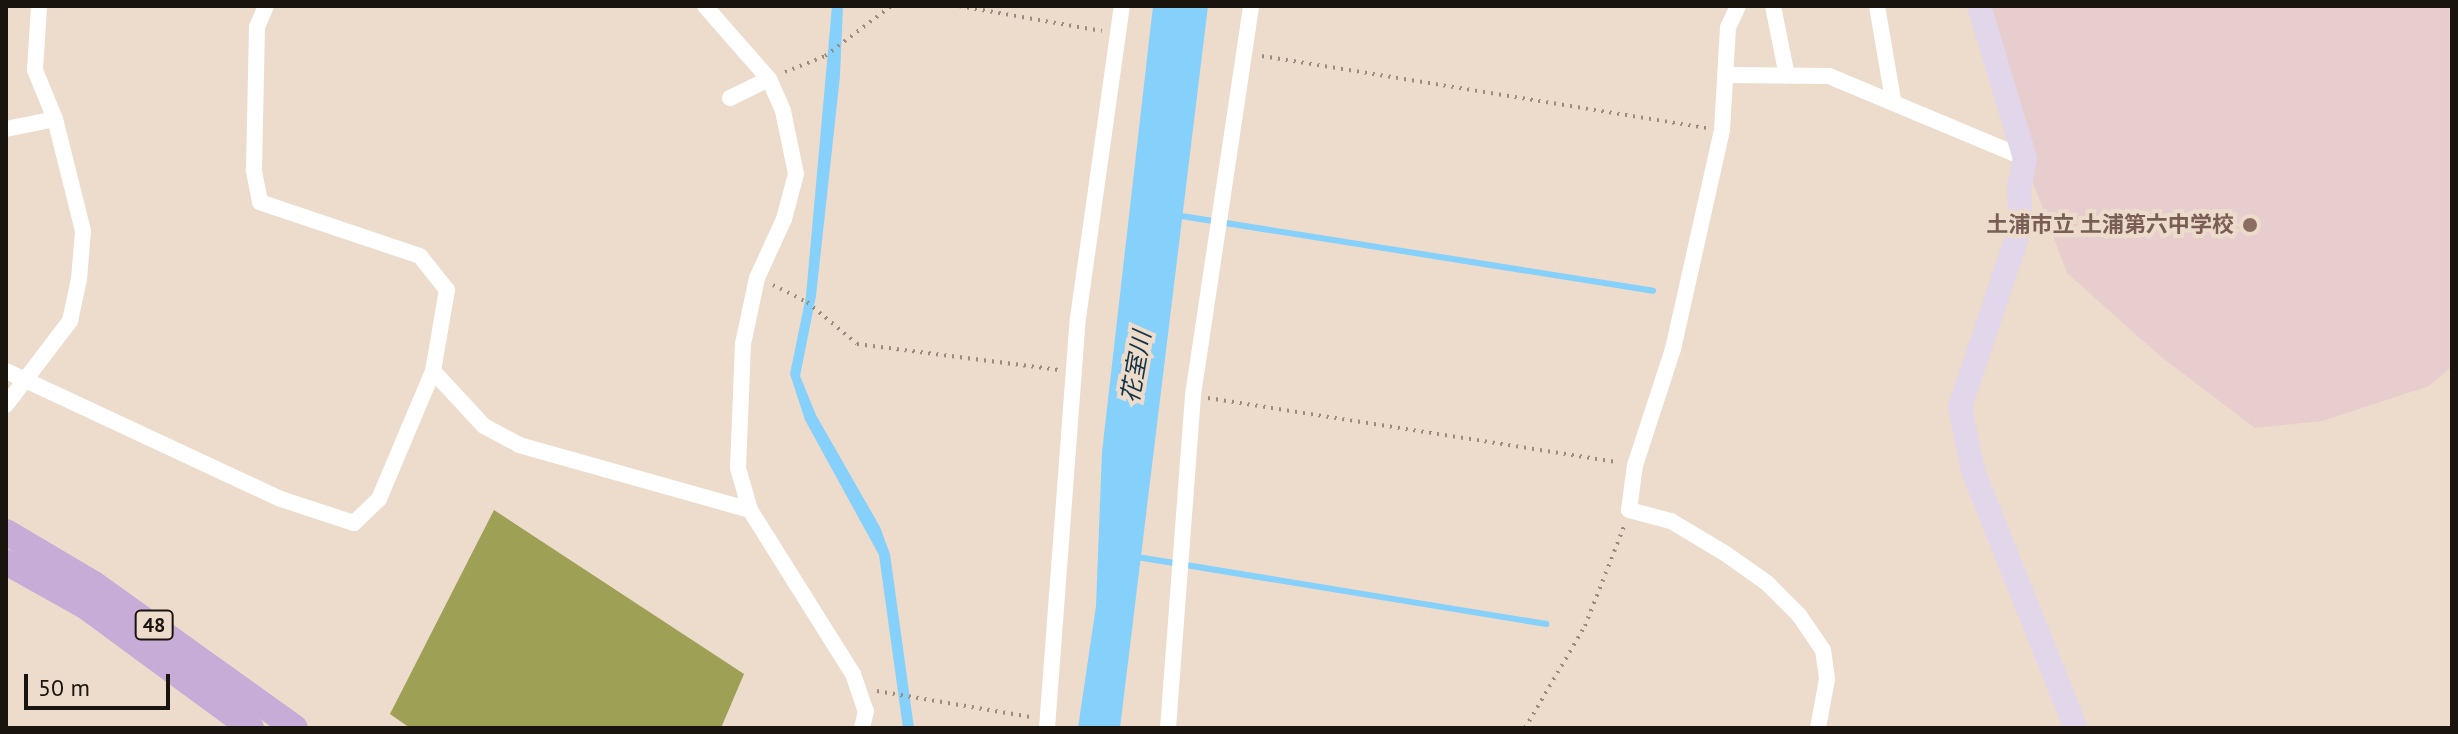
<!DOCTYPE html>
<html>
<head>
<meta charset="utf-8">
<style>
	body { margin:0 }
	#map { position:relative; width:2458px; height:734px; overflow:hidden; background:#eddbcb; font-family:"PT Sans","Noto Sans JP",sans-serif }
	div>[style] { position:absolute }
	[style*='--x'] { left:calc(var(--x)*1px); top:calc(var(--y)*1px); width:calc(var(--w)*1px); rotate:calc(var(--a)*1deg) }
	.education>* { inset:0; background:#e8cdce }
	.forest>* { inset:0; background:#9ea056 }
	.water>* { inset:0; background:#86d0fc }
	.stream>* { height:6px; margin:-3px; padding:0 3px; transform-origin:3px; border-radius:3px; background:#86d0fc }
	.path>* { height:4px; margin-top:-2px; transform-origin:0; background:repeating-linear-gradient(90deg,#998b7f 0 2px,transparent 0 8px) }
	.street>* { height:16px; margin:-8px; padding:0 8px; transform-origin:8px; border-radius:8px; background:#fff }
	.secondary>* { height:24px; margin:-12px; padding:0 12px; transform-origin:12px; border-radius:12px; background:#e2d6eb }
	.primary>* { height:26px; margin:-13px; padding:0 13px; transform-origin:13px; border-radius:13px; background:#c6acd7 }
	.dots>* { width:22px; height:22px; translate:-50% -50%; box-sizing:border-box; border:4px solid #eddbcb; border-radius:50% }
	span { translate:-50% -50%; white-space:nowrap; text-align:center; line-height:1.15; -webkit-text-stroke:8px #eddbcb; paint-order:stroke }
	.shield-label span { padding:2px 6px; background:#eddbcb; border:2px solid; border-radius:6px; -webkit-text-stroke-width:0 }
	.shield-label { font-size:20px; color:#1a140e; font-weight:700 }
	.education-label { font-size:22px; color:#785e54; font-weight:700 }
	.right { translate:-100% -50%; text-align:right }
	.water-label { font-size:24px; color:#113345; font-style:italic }
	.frame { position:absolute; inset:0; border:8px solid #1a140e; pointer-events:none }
	.scale { position:absolute; left:24px; top:674px; width:146px; height:36px; box-sizing:border-box; border:4px solid #1a140e; border-top:0; padding-left:10px; font-size:24px; line-height:28px; white-space:nowrap; color:#1a140e; -webkit-text-stroke:6px #eddbcb; paint-order:stroke }
</style>
</head>
<body>
<div id="map">
	<div class="education">
		<div style="clip-path:polygon(1979px 6px,2452px 6px,2452px 366px,2429px 386px,2322px 421px,2255px 428px,2160px 356px,2067px 273px,2031px 177px)"></div>
	</div>
	<div class="forest">
		<div style="clip-path:polygon(494px 510px,744px 674px,721px 728px,410px 728px,390px 714px)"></div>
	</div>
	<div class="water">
		<div style="clip-path:polygon(832px 6px,843px 6px,840px 76px,816px 296px,800px 376px,816px 415px,880px 527px,890px 554px,914px 728px,903px 728px,879px 555px,805px 420px,790px 374px,806px 296px)"></div>
		<div style="clip-path:polygon(1153px 6px,1208px 6px,1120px 728px,1078px 728px,1096px 606px,1102px 452px)"></div>
	</div>
	<div class="stream">
		<div style="--x:1175;--y:215;--w:484;--a:9"></div>
		<div style="--x:1131;--y:556;--w:421;--a:9.3"></div>
	</div>
	<div class="path">
		<div style="--x:959;--y:6;--w:145;--a:9.9"></div>
		<div style="--x:1262;--y:56;--w:451;--a:9.2"></div>
		<div style="--x:785;--y:72;--w:43;--a:-21.8"></div>
		<div style="--x:825;--y:56;--w:83;--a:-37.1"></div>
		<div style="--x:773;--y:285;--w:38;--a:27"></div>
		<div style="--x:807;--y:302;--w:65;--a:40"></div>
		<div style="--x:857;--y:344;--w:204;--a:7.3"></div>
		<div style="--x:1208;--y:398;--w:415;--a:8.9"></div>
		<div style="--x:877;--y:691;--w:155;--a:9.6"></div>
		<div style="--x:1525;--y:728;--w:118;--a:-59.5"></div>
		<div style="--x:1585;--y:626;--w:110;--a:-68.6"></div>
	</div>
	<div class="street">
		<div style="--x:705;--y:6;--w:97;--a:48.8"></div>
		<div style="--x:769;--y:79;--w:35;--a:66"></div>
		<div style="--x:783;--y:111;--w:64;--a:78.3"></div>
		<div style="--x:796;--y:174;--w:47;--a:104.9"></div>
		<div style="--x:784;--y:219;--w:65;--a:114.6"></div>
		<div style="--x:757;--y:278;--w:67;--a:102"></div>
		<div style="--x:743;--y:344;--w:124;--a:92.3"></div>
		<div style="--x:738;--y:468;--w:44;--a:74.1"></div>
		<div style="--x:750;--y:510;--w:194;--a:57.9"></div>
		<div style="--x:853;--y:674;--w:39;--a:71"></div>
		<div style="--x:866;--y:711;--w:17;--a:103"></div>
		<div style="--x:1738;--y:6;--w:23;--a:115"></div>
		<div style="--x:1728;--y:27;--w:103;--a:93.3"></div>
		<div style="--x:1722;--y:130;--w:224;--a:102.6"></div>
		<div style="--x:1673;--y:349;--w:122;--a:108.1"></div>
		<div style="--x:1635;--y:465;--w:45;--a:97.6"></div>
		<div style="--x:1629;--y:510;--w:43;--a:14.7"></div>
		<div style="--x:1671;--y:521;--w:64;--a:31"></div>
		<div style="--x:1726;--y:554;--w:50;--a:35.3"></div>
		<div style="--x:1767;--y:583;--w:45;--a:45"></div>
		<div style="--x:1799;--y:615;--w:42;--a:55.6"></div>
		<div style="--x:1823;--y:650;--w:29;--a:82"></div>
		<div style="--x:1827;--y:679;--w:50;--a:100.4"></div>
		<div style="--x:1773;--y:6;--w:71;--a:78.7"></div>
		<div style="--x:1877;--y:6;--w:95;--a:80.3"></div>
		<div style="--x:1726;--y:75;--w:103;--a:0.6"></div>
		<div style="--x:1829;--y:76;--w:212;--a:22.7"></div>
		<div style="--x:730;--y:98;--w:43;--a:-26"></div>
		<div style="--x:6;--y:129;--w:50;--a:-11.5"></div>
		<div style="--x:6;--y:371;--w:303;--a:25"></div>
		<div style="--x:281;--y:499;--w:77;--a:18.2"></div>
		<div style="--x:354;--y:523;--w:35;--a:-44"></div>
		<div style="--x:379;--y:499;--w:139;--a:-67.1"></div>
		<div style="--x:433;--y:371;--w:82;--a:-80.2"></div>
		<div style="--x:447;--y:290;--w:43;--a:-128.5"></div>
		<div style="--x:420;--y:256;--w:169;--a:-161.4"></div>
		<div style="--x:260;--y:202;--w:33;--a:-101"></div>
		<div style="--x:254;--y:170;--w:143;--a:-88.8"></div>
		<div style="--x:257;--y:27;--w:23;--a:-67"></div>
		<div style="--x:433;--y:371;--w:75;--a:47.2"></div>
		<div style="--x:484;--y:426;--w:40;--a:28"></div>
		<div style="--x:519;--y:445;--w:240;--a:15.7"></div>
		<div style="--x:6;--y:405;--w:106;--a:-52.7"></div>
		<div style="--x:70;--y:321;--w:43;--a:-77.9"></div>
		<div style="--x:79;--y:279;--w:48;--a:-85.2"></div>
		<div style="--x:83;--y:231;--w:115;--a:-104"></div>
		<div style="--x:55;--y:119;--w:53;--a:-112.2"></div>
		<div style="--x:35;--y:70;--w:64;--a:-86.4"></div>
		<div style="--x:1047;--y:728;--w:411;--a:-85.7"></div>
		<div style="--x:1078;--y:318;--w:315;--a:-82"></div>
		<div style="--x:1168;--y:728;--w:334;--a:-85.7"></div>
		<div style="--x:1193;--y:395;--w:393;--a:-81.5"></div>
	</div>
	<div class="secondary">
		<div style="--x:1979;--y:6;--w:159;--a:73.2"></div>
		<div style="--x:2025;--y:158;--w:32;--a:101"></div>
		<div style="--x:2019;--y:189;--w:36;--a:87"></div>
		<div style="--x:2021;--y:225;--w:192;--a:108.5"></div>
		<div style="--x:1960;--y:407;--w:65;--a:78.5"></div>
		<div style="--x:1973;--y:471;--w:277;--a:68.2"></div>
	</div>
	<div class="primary">
		<div style="--x:6;--y:532;--w:102;--a:30.6"></div>
		<div style="--x:94;--y:584;--w:247;--a:35.6"></div>
		<div style="--x:6;--y:562;--w:90;--a:29.1"></div>
		<div style="--x:85;--y:606;--w:206;--a:36.3"></div>
	</div>
	<div class="dots">
		<div style="left:2250px;top:225px;background:#8d6e63"></div>
	</div>
	<div class="shield-label">
		<span style="left:154px;top:625px">48</span>
	</div>
	<div class="education-label">
		<span class="right" style="left:2234px;top:225px">土浦市立 土浦第六中学校</span>
	</div>
	<div class="water-label">
		<span style="left:1136px;top:367px;rotate:-80deg">花室川</span>
	</div>
	<div class="frame"></div>
	<div class="scale">50 m</div>
</div>
</body>
</html>
